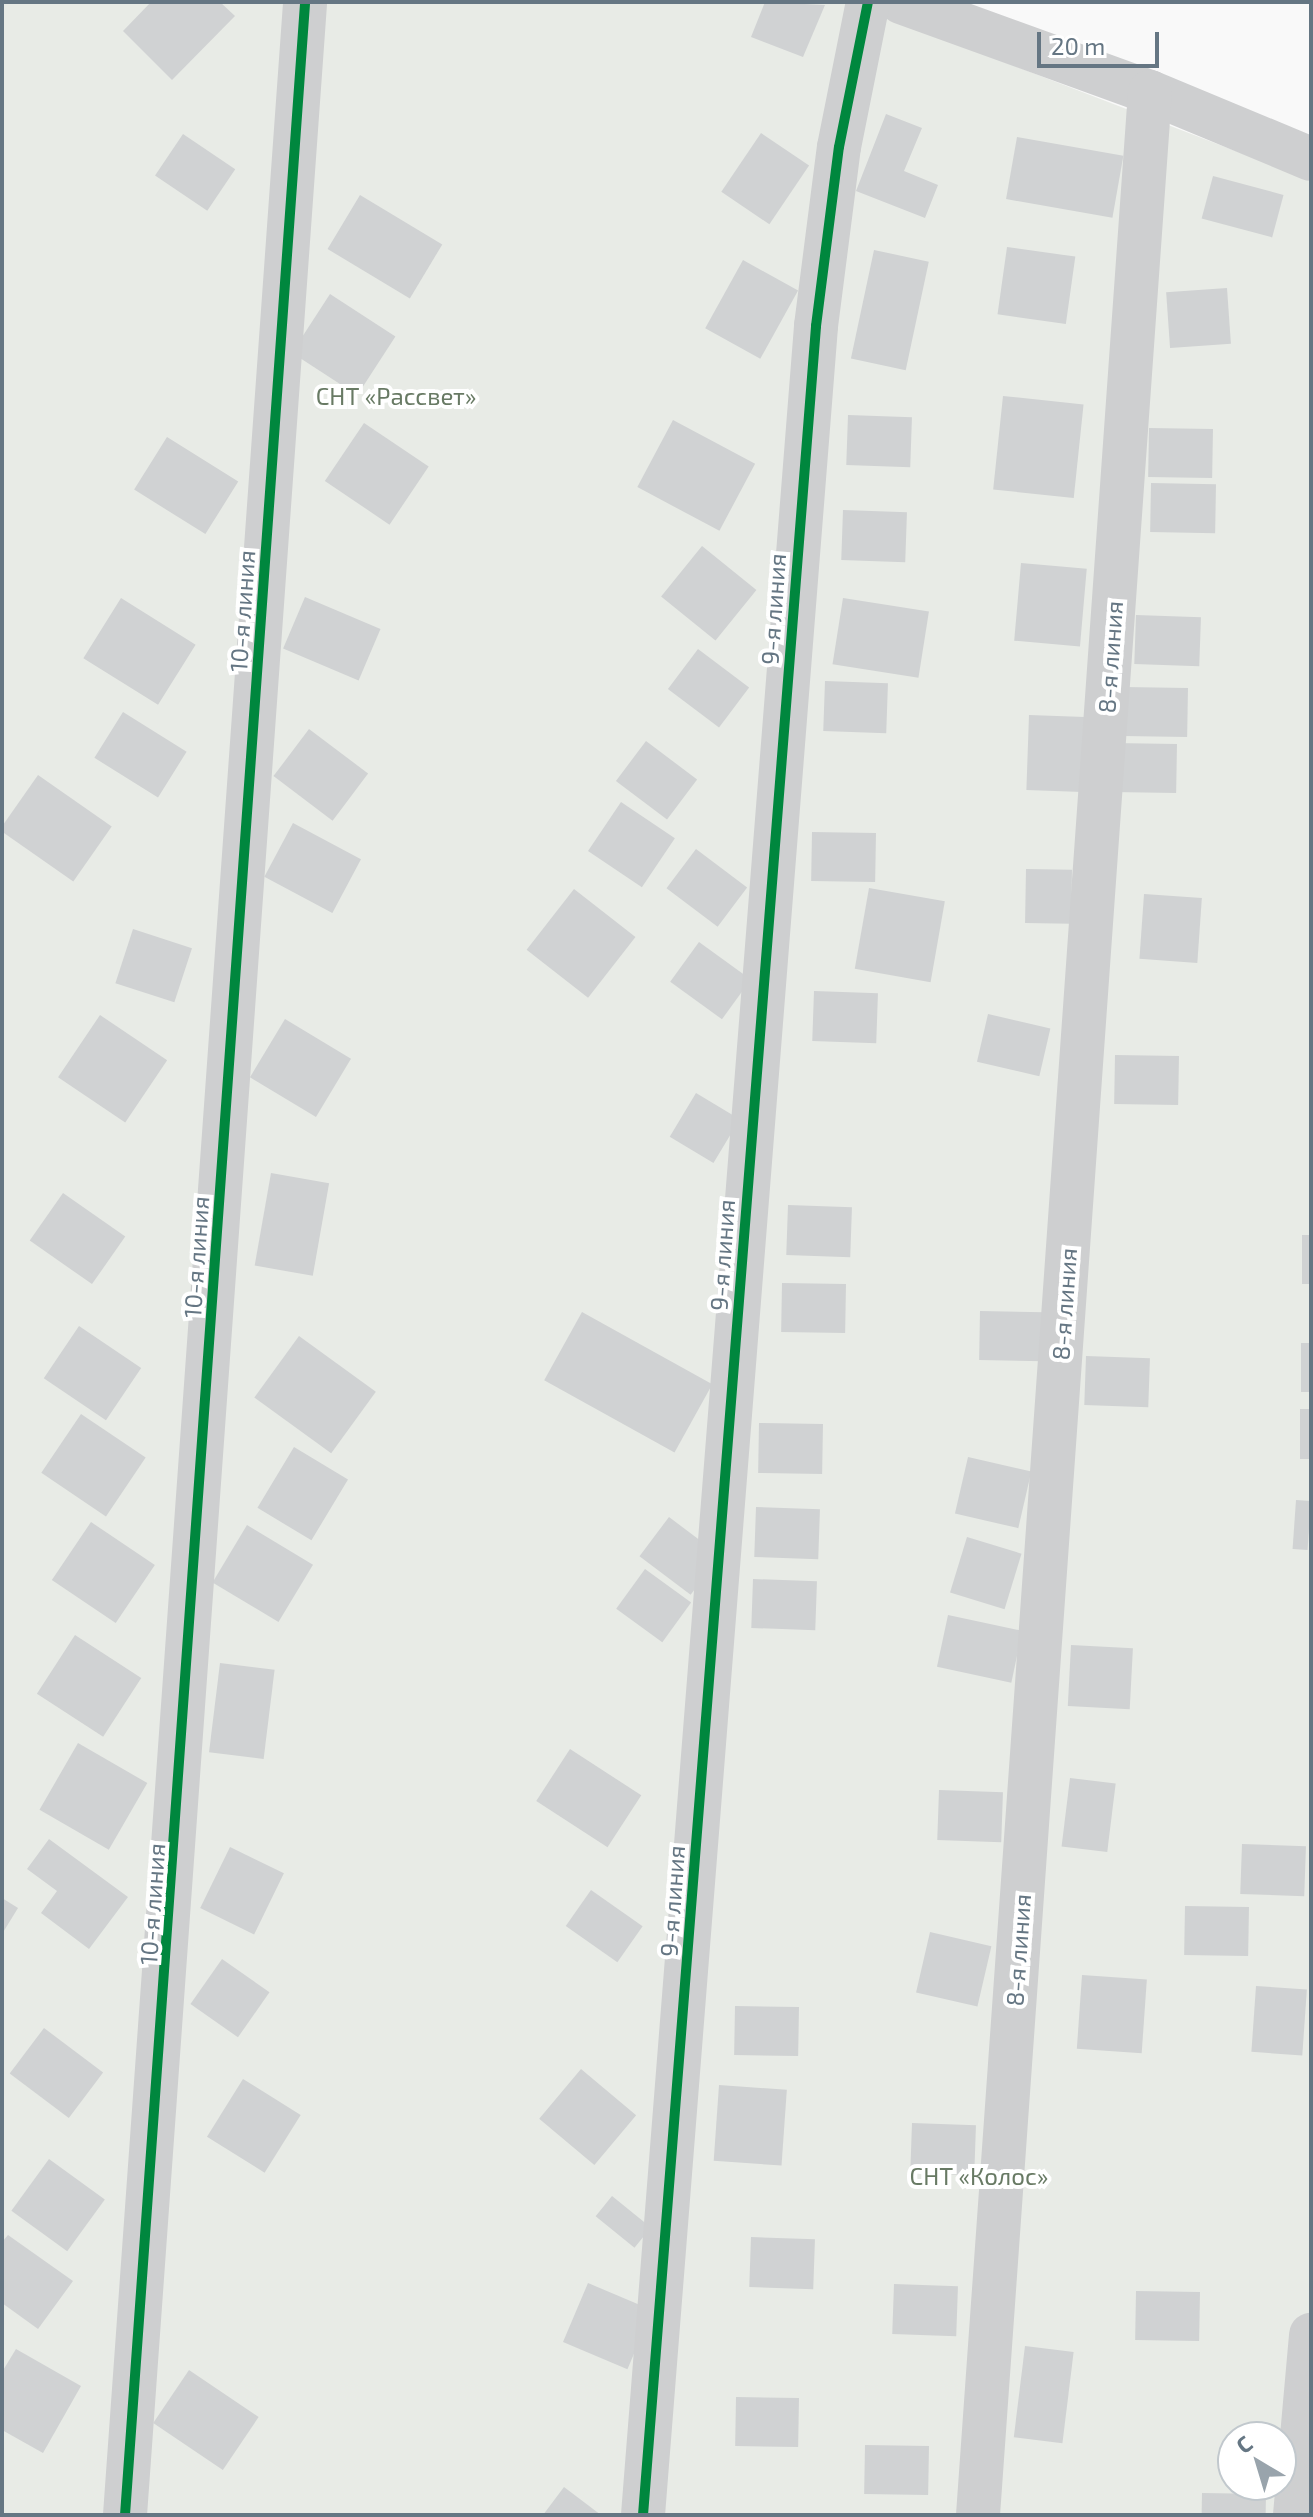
<!DOCTYPE html>
<html>
<head>
<meta charset="utf-8">
<style>
	body { margin:0 }
	#map { position:relative; width:1313px; height:2517px; overflow:hidden; background:#f9f9f9; font-family:"Exo 2",sans-serif }
	div>[style] { position:absolute }
	[style*='--x'] { left:calc(var(--x)*1px); top:calc(var(--y)*1px); width:calc(var(--w)*1px); rotate:calc(var(--a)*1deg) }
	.green>* { inset:0; background:#e8ebe6 }
	.building>* { inset:0; background:#d0d2d3; transform-origin:0 0 }
	.minor>* { height:44px; margin:-22px; padding:0 22px; transform-origin:22px; border-radius:22px; background:#cecfd0 }
	.cycleway>* { height:10px; margin:-5px; padding:0 5px; transform-origin:5px; border-radius:5px; background:#00873e }
	span { translate:-50% -50%; white-space:nowrap; text-align:center; line-height:1.15; -webkit-text-stroke:8px #fff; paint-order:stroke }
	.park-label { font-size:24px; color:#687a64 }
	.street-label { font-size:24px; color:#657683 }
	.frame { position:absolute; inset:0; border:4px solid #657683; pointer-events:none }
	.north { position:absolute; left:1217px; top:2421px; width:80px; height:80px; box-sizing:border-box; background:#fff; border:2px solid #c1c8cd; border-radius:50%; rotate:322deg; font-size:22px; font-weight:700; line-height:32px; text-align:center; color:#657683 }
	.north::after { content:''; display:block; margin:auto; width:28px; height:36px; background:#99a4ac; clip-path:polygon(50% 0,100% 100%,50% 72%,0 100%) }
	.scale { position:absolute; left:1037px; top:32px; width:122px; height:36px; box-sizing:border-box; border:4px solid #657683; border-top:0; padding-left:10px; font-size:24px; line-height:28px; white-space:nowrap; color:#657683; -webkit-text-stroke:6px #fff; paint-order:stroke }
</style>
</head>
<body>
<div id="map">
	<div class="green">
		<div style="clip-path:polygon(evenodd,2px 2px,848px 2px,1311px 180px,1311px 2515px,2px 2515px,2px 2px,1233px 2437px,1281px 2437px,1281px 2485px,1233px 2485px,1233px 2437px)"></div>
	</div>
	<div class="building">
		<div style="clip-path:polygon(151px 2px,220px 2px,235px 16px,172px 80px,123px 31px)"></div>
		<div style="clip-path:polygon(765px 2px,825px 5px,803px 57px,751px 37px)"></div>
		<div style="clip-path:polygon(886px 114px,922px 128px,904px 171px,938px 185px,925px 218px,856px 191px)"></div>
		<div style="left:761px;top:133px;width:58px;height:71px;rotate:34deg"></div>
		<div style="left:183px;top:134px;width:63px;height:50px;rotate:34deg"></div>
		<div style="left:1017px;top:137px;width:108px;height:63px;rotate:10deg"></div>
		<div style="left:1213px;top:176px;width:73px;height:44px;rotate:15deg"></div>
		<div style="left:360px;top:195px;width:96px;height:63px;rotate:31deg"></div>
		<div style="left:1007px;top:247px;width:69px;height:68px;rotate:8deg"></div>
		<div style="left:874px;top:250px;width:56px;height:111px;rotate:12deg"></div>
		<div style="left:743px;top:260px;width:63px;height:78px;rotate:29deg"></div>
		<div style="left:1227px;top:288px;width:56px;height:61px;rotate:86deg"></div>
		<div style="left:330px;top:294px;width:78px;height:70px;rotate:33deg"></div>
		<div style="left:1003px;top:396px;width:81px;height:94px;rotate:6deg"></div>
		<div style="left:848px;top:415px;width:64px;height:50px;rotate:2deg"></div>
		<div style="left:673px;top:420px;width:93px;height:76px;rotate:28deg"></div>
		<div style="left:364px;top:423px;width:78px;height:70px;rotate:34deg"></div>
		<div style="left:1149px;top:428px;width:64px;height:49px;rotate:1deg"></div>
		<div style="left:167px;top:437px;width:84px;height:62px;rotate:32deg"></div>
		<div style="left:1151px;top:483px;width:65px;height:49px;rotate:1deg"></div>
		<div style="left:843px;top:510px;width:64px;height:50px;rotate:2deg"></div>
		<div style="left:702px;top:546px;width:70px;height:65px;rotate:39deg"></div>
		<div style="left:1021px;top:563px;width:66px;height:78px;rotate:5deg"></div>
		<div style="left:305px;top:597px;width:82px;height:56px;rotate:23deg"></div>
		<div style="left:121px;top:598px;width:88px;height:71px;rotate:32deg"></div>
		<div style="left:843px;top:598px;width:87px;height:67px;rotate:9deg"></div>
		<div style="left:1136px;top:615px;width:65px;height:49px;rotate:2deg"></div>
		<div style="left:698px;top:649px;width:64px;height:50px;rotate:37deg"></div>
		<div style="left:825px;top:681px;width:63px;height:50px;rotate:2deg"></div>
		<div style="left:1124px;top:687px;width:64px;height:49px;rotate:1deg"></div>
		<div style="left:123px;top:712px;width:75px;height:54px;rotate:32deg"></div>
		<div style="left:1029px;top:715px;width:56px;height:75px;rotate:2deg"></div>
		<div style="left:309px;top:729px;width:74px;height:59px;rotate:37deg"></div>
		<div style="left:646px;top:741px;width:64px;height:50px;rotate:37deg"></div>
		<div style="left:1113px;top:743px;width:64px;height:49px;rotate:1deg"></div>
		<div style="left:38px;top:775px;width:90px;height:67px;rotate:35deg"></div>
		<div style="left:621px;top:802px;width:65px;height:59px;rotate:34deg"></div>
		<div style="left:293px;top:823px;width:77px;height:61px;rotate:28deg"></div>
		<div style="left:812px;top:832px;width:64px;height:49px;rotate:1deg"></div>
		<div style="left:696px;top:849px;width:64px;height:49px;rotate:37deg"></div>
		<div style="left:1026px;top:869px;width:46px;height:54px;rotate:1deg"></div>
		<div style="left:869px;top:888px;width:77px;height:82px;rotate:10deg"></div>
		<div style="left:574px;top:889px;width:78px;height:77px;rotate:38deg"></div>
		<div style="left:1144px;top:894px;width:58px;height:65px;rotate:4deg"></div>
		<div style="left:133px;top:929px;width:62px;height:57px;rotate:18deg"></div>
		<div style="left:699px;top:942px;width:64px;height:49px;rotate:36deg"></div>
		<div style="left:814px;top:991px;width:64px;height:50px;rotate:2deg"></div>
		<div style="left:988px;top:1014px;width:64px;height:49px;rotate:13deg"></div>
		<div style="left:100px;top:1015px;width:81px;height:75px;rotate:34deg"></div>
		<div style="left:285px;top:1019px;width:77px;height:68px;rotate:31deg"></div>
		<div style="left:1115px;top:1055px;width:64px;height:49px;rotate:1deg"></div>
		<div style="left:696px;top:1093px;width:51px;height:51px;rotate:31deg"></div>
		<div style="left:271px;top:1173px;width:59px;height:94px;rotate:10deg"></div>
		<div style="left:63px;top:1193px;width:76px;height:58px;rotate:35deg"></div>
		<div style="left:788px;top:1205px;width:64px;height:50px;rotate:2deg"></div>
		<div style="left:1302px;top:1235px;width:9px;height:49px"></div>
		<div style="left:782px;top:1283px;width:64px;height:49px;rotate:1deg"></div>
		<div style="left:980px;top:1311px;width:65px;height:49px;rotate:1deg"></div>
		<div style="left:582px;top:1312px;width:149px;height:78px;rotate:29deg"></div>
		<div style="left:79px;top:1326px;width:75px;height:63px;rotate:34deg"></div>
		<div style="left:299px;top:1336px;width:95px;height:76px;rotate:36deg"></div>
		<div style="left:1301px;top:1343px;width:10px;height:49px"></div>
		<div style="left:1086px;top:1356px;width:64px;height:49px;rotate:2deg"></div>
		<div style="left:1300px;top:1409px;width:11px;height:50px"></div>
		<div style="left:81px;top:1414px;width:78px;height:71px;rotate:34deg"></div>
		<div style="left:759px;top:1423px;width:64px;height:50px;rotate:1deg"></div>
		<div style="left:294px;top:1447px;width:63px;height:71px;rotate:31deg"></div>
		<div style="left:968px;top:1457px;width:65px;height:58px;rotate:13deg"></div>
		<div style="left:1296px;top:1500px;width:15px;height:49px;rotate:4deg"></div>
		<div style="left:756px;top:1507px;width:64px;height:50px;rotate:2deg"></div>
		<div style="left:669px;top:1517px;width:64px;height:49px;rotate:37deg"></div>
		<div style="left:91px;top:1522px;width:77px;height:70px;rotate:34deg"></div>
		<div style="left:247px;top:1525px;width:77px;height:67px;rotate:31deg"></div>
		<div style="left:967px;top:1537px;width:57px;height:58px;rotate:17deg"></div>
		<div style="left:645px;top:1569px;width:57px;height:49px;rotate:36deg"></div>
		<div style="left:753px;top:1579px;width:64px;height:49px;rotate:2deg"></div>
		<div style="left:948px;top:1615px;width:76px;height:53px;rotate:12deg"></div>
		<div style="left:75px;top:1635px;width:79px;height:70px;rotate:33deg"></div>
		<div style="left:1071px;top:1645px;width:62px;height:61px;rotate:3deg"></div>
		<div style="left:220px;top:1663px;width:55px;height:90px;rotate:7deg"></div>
		<div style="left:78px;top:1743px;width:80px;height:77px;rotate:30deg"></div>
		<div style="left:570px;top:1749px;width:85px;height:62px;rotate:33deg"></div>
		<div style="left:1070px;top:1778px;width:46px;height:69px;rotate:7deg"></div>
		<div style="left:939px;top:1790px;width:64px;height:50px;rotate:2deg"></div>
		<div style="clip-path:polygon(49px 1839px,128px 1897px,89px 1949px,41px 1913px,57px 1891px,27px 1869px)"></div>
		<div style="left:1242px;top:1844px;width:64px;height:50px;rotate:2deg"></div>
		<div style="left:230px;top:1847px;width:60px;height:68px;rotate:26deg"></div>
		<div style="left:591px;top:1890px;width:63px;height:44px;rotate:35deg"></div>
		<div style="clip-path:polygon(2px 1898px,18px 1908px,2px 1934px)"></div>
		<div style="left:1185px;top:1906px;width:64px;height:49px;rotate:1deg"></div>
		<div style="left:930px;top:1932px;width:63px;height:62px;rotate:13deg"></div>
		<div style="left:222px;top:1959px;width:58px;height:55px;rotate:35deg"></div>
		<div style="left:1082px;top:1975px;width:65px;height:74px;rotate:4deg"></div>
		<div style="left:1256px;top:1986px;width:51px;height:66px;rotate:4deg"></div>
		<div style="left:735px;top:2006px;width:64px;height:49px;rotate:1deg"></div>
		<div style="left:44px;top:2028px;width:74px;height:57px;rotate:37deg"></div>
		<div style="left:581px;top:2069px;width:72px;height:65px;rotate:40deg"></div>
		<div style="left:243px;top:2079px;width:68px;height:68px;rotate:32deg"></div>
		<div style="left:719px;top:2085px;width:68px;height:76px;rotate:4deg"></div>
		<div style="left:912px;top:2123px;width:64px;height:50px;rotate:2deg"></div>
		<div style="left:49px;top:2159px;width:69px;height:64px;rotate:36deg"></div>
		<div style="left:612px;top:2196px;width:50px;height:26px;rotate:39deg"></div>
		<div style="clip-path:polygon(8px 2235px,73px 2281px,38px 2329px,2px 2303px,2px 2242px)"></div>
		<div style="left:751px;top:2237px;width:64px;height:50px;rotate:2deg"></div>
		<div style="left:588px;top:2283px;width:70px;height:64px;rotate:23deg"></div>
		<div style="left:894px;top:2284px;width:64px;height:50px;rotate:2deg"></div>
		<div style="left:1136px;top:2291px;width:64px;height:49px;rotate:1deg"></div>
		<div style="left:1025px;top:2346px;width:49px;height:92px;rotate:7deg"></div>
		<div style="clip-path:polygon(16px 2349px,81px 2386px,43px 2453px,2px 2430px,2px 2372px)"></div>
		<div style="left:189px;top:2370px;width:84px;height:64px;rotate:34deg"></div>
		<div style="left:736px;top:2397px;width:63px;height:49px;rotate:1deg"></div>
		<div style="left:865px;top:2445px;width:64px;height:49px;rotate:1deg"></div>
		<div style="clip-path:polygon(564px 2487px,601px 2515px,543px 2515px)"></div>
		<div style="left:1202px;top:2493px;width:64px;height:22px;rotate:1deg"></div>
	</div>
	<div class="minor">
		<div style="--x:901;--y:2;--w:265;--a:19.9"></div>
		<div style="--x:1150;--y:92;--w:174;--a:22.6"></div>
		<div style="--x:125;--y:2515;--w:2519;--a:-85.9"></div>
		<div style="--x:643;--y:2515;--w:2196;--a:-85.48"></div>
		<div style="--x:816;--y:326;--w:180;--a:-82.7"></div>
		<div style="--x:839;--y:147;--w:148;--a:-78.7"></div>
		<div style="--x:978;--y:2515;--w:2429;--a:-85.94"></div>
		<div style="--x:1295;--y:2515;--w:181;--a:-84.9"></div>
	</div>
	<div class="cycleway">
		<div style="--x:125;--y:2515;--w:2519;--a:-85.9"></div>
		<div style="--x:643;--y:2515;--w:2196;--a:-85.48"></div>
		<div style="--x:816;--y:326;--w:180;--a:-82.7"></div>
		<div style="--x:839;--y:147;--w:148;--a:-78.7"></div>
	</div>
	<div class="park-label">
		<span style="left:396px;top:396px">СНТ «Рассвет»</span>
		<span style="left:979px;top:2176px">СНТ «Колос»</span>
	</div>
	<div class="street-label">
		<span style="left:773px;top:609px;rotate:-86deg">9-я линия</span>
		<span style="left:242px;top:611px;rotate:-86deg">10-я линия</span>
		<span style="left:1110px;top:657px;rotate:-86deg">8-я линия</span>
		<span style="left:722px;top:1255px;rotate:-86deg">9-я линия</span>
		<span style="left:196px;top:1257px;rotate:-86deg">10-я линия</span>
		<span style="left:1064px;top:1304px;rotate:-86deg">8-я линия</span>
		<span style="left:672px;top:1901px;rotate:-86deg">9-я линия</span>
		<span style="left:152px;top:1904px;rotate:-86deg">10-я линия</span>
		<span style="left:1018px;top:1950px;rotate:-86deg">8-я линия</span>
	</div>
	<div class="frame"></div>
	<div class="north">С</div>
	<div class="scale">20 m</div>
</div>
</body>
</html>
